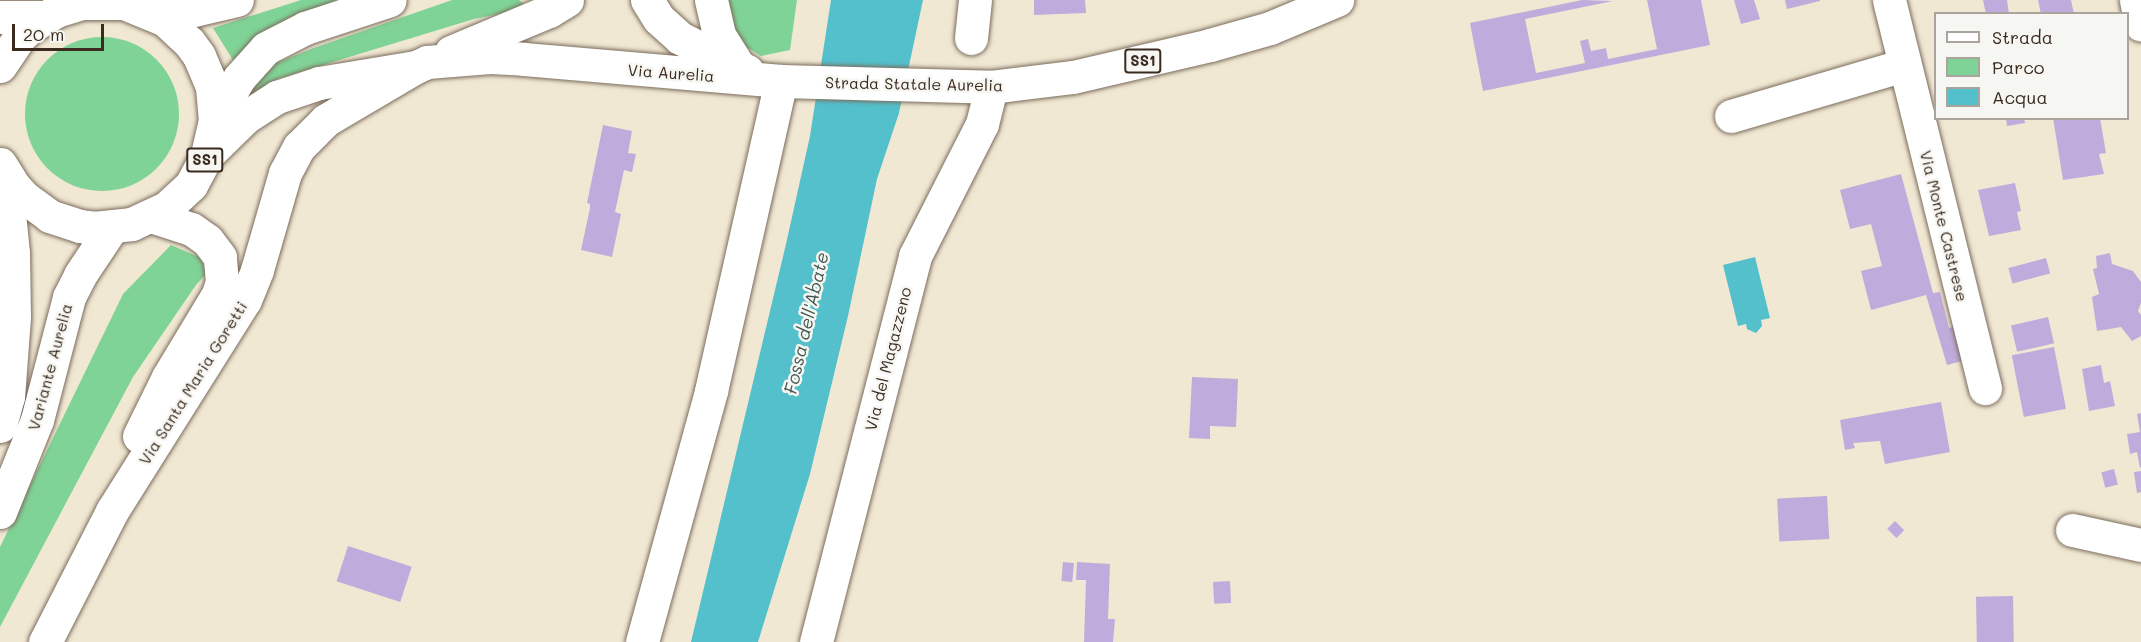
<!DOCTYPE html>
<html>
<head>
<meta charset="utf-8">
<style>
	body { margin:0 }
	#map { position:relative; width:2141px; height:642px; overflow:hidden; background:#f1e8d3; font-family:Mali,sans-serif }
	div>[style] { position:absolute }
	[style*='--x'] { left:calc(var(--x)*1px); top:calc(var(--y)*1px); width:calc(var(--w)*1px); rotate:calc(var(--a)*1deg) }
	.green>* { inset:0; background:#80d396 }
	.round { border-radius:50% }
	.water>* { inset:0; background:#53c0cc }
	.building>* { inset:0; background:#bfacdc; transform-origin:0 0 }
	.roads { filter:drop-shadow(0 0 2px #7b6c5d) drop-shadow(0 0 2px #7b6c5d) }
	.street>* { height:33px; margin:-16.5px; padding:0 16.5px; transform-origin:16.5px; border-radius:16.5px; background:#fff }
	.secondary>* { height:33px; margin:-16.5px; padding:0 16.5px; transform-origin:16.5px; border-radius:16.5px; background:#fff }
	.primary>* { height:33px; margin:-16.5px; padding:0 16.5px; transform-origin:16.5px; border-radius:16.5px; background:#fff }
	.highway>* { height:33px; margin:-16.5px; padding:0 16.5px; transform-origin:16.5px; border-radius:16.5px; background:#fff }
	span { translate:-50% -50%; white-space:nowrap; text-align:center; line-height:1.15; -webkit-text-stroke:5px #f6f6f2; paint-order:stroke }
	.shield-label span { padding:2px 4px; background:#f6f6f2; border:2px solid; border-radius:4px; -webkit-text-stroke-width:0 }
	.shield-label { font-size:15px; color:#3b2a1e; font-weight:700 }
	.street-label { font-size:16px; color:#3b2a1e }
	.water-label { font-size:18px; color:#425752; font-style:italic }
	.legend { position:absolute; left:1934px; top:12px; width:195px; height:108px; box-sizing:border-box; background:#f6f6f2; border:2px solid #aba49d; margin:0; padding:8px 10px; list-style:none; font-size:18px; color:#3b2a1e }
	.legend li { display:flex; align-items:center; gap:12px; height:30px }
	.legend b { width:30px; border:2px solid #aba49d }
	.scale { position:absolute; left:12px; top:24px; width:92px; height:27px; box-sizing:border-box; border:3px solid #3b2a1e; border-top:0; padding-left:8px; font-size:18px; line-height:21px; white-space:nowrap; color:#3b2a1e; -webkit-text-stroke:4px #f6f6f2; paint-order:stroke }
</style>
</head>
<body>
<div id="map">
	<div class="green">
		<div style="clip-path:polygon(301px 0,337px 0,280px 24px,233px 60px,213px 28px)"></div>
		<div style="clip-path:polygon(452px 0,519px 0,523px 3px,518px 10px,474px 19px,277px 79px,253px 95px,253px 83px,262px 69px,311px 49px)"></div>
		<div style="clip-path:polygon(729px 0,797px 0,790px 50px,761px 56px,743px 45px,729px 16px)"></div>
		<div class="round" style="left:25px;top:37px;width:154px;height:154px"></div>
		<div style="clip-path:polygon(171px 245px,201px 258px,206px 274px,196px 285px,133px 377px,0 627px,0 547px,123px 294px)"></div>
	</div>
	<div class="water">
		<div style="clip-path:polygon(831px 0,923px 0,899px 113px,877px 179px,848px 316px,810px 474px,758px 642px,691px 642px,786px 244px,810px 136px)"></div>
		<div style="clip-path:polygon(1755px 257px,1770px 318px,1761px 320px,1762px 326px,1756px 333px,1747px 329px,1746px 324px,1738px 326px,1723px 265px)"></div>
	</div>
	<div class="building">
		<div style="clip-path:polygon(1034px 0,1085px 0,1086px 13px,1034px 15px)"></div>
		<div style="clip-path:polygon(1582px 0,1613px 1px,1525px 19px,1536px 73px,1585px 63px,1580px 41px,1588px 39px,1591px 51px,1606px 48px,1608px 59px,1657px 49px,1647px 0,1701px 0,1710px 45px,1483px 91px,1470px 23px)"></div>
		<div style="clip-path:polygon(1734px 0,1754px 0,1760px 19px,1741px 24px)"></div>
		<div style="clip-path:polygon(1785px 0,1820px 0,1820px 1px,1787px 9px)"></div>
		<div style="clip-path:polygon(1983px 0,2007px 0,2009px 14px,1986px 14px)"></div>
		<div style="clip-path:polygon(2038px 0,2071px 0,2074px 14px,2041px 14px)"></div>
		<div style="clip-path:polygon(2006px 118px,2024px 118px,2025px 123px,2007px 126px)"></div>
		<div style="clip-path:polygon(2053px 118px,2100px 118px,2106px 153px,2099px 154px,2104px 174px,2063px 180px)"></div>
		<div style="clip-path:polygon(603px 125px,632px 131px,628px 153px,636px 154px,632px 172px,624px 170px,615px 212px,621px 214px,612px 257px,581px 250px,590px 208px,590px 204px,587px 203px)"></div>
		<div style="clip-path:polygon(1901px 174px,1933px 293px,1940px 292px,1949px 328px,1953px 327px,1962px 361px,1947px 365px,1926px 295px,1871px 310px,1861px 271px,1882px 266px,1871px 224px,1850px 229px,1840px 190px)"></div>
		<div style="clip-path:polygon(2015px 183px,2021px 211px,2017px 212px,2021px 230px,1989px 236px,1978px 190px)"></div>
		<div style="clip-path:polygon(2110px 253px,2112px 264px,2133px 271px,2141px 282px,2141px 303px,2138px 311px,2141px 315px,2141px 336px,2132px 341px,2121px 327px,2097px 331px,2092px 297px,2099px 294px,2093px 269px,2097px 268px,2096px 256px)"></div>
		<div style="left:2046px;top:258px;width:16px;height:39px;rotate:75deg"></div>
		<div style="left:2048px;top:317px;width:27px;height:38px;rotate:77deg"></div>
		<div style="left:2054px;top:347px;width:63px;height:43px;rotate:79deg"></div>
		<div style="clip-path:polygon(2101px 365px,2104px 383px,2110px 381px,2115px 406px,2089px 411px,2082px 369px)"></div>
		<div style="clip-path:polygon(1192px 377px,1238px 379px,1236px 427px,1210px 426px,1210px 439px,1189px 438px)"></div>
		<div style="clip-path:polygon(1941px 402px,1950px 452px,1885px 464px,1880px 441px,1853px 443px,1855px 448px,1845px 450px,1840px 420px)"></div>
		<div style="clip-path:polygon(2141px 413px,2141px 467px,2140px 468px,2137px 452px,2130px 454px,2127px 434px,2140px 432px,2137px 414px)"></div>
		<div style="left:2114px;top:469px;width:16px;height:13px;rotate:76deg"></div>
		<div style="clip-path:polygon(2141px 471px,2141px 492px,2137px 493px,2134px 472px)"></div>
		<div style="left:1827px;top:496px;width:43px;height:50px;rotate:87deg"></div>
		<div style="left:1895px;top:521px;width:13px;height:11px;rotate:45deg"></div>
		<div style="left:348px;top:546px;width:67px;height:37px;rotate:18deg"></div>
		<div style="left:1063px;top:562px;width:11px;height:19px;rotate:5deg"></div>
		<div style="clip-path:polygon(1077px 562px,1110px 564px,1108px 619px,1115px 619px,1113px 642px,1084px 642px,1086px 580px,1076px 580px)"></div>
		<div style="left:1230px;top:581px;width:22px;height:17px;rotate:87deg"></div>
		<div style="left:2013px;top:596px;width:46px;height:37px;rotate:89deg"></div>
	</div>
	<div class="roads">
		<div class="street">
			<div style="--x:1889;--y:0;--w:400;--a:76.1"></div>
			<div style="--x:2136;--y:0;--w:25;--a:79"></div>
			<div style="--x:971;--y:38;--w:38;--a:-84"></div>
			<div style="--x:1731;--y:116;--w:180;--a:-16.4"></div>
			<div style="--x:139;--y:436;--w:66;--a:-63.8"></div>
			<div style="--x:168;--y:377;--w:97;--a:-58.9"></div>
			<div style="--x:218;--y:294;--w:13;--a:-72"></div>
			<div style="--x:222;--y:282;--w:25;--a:-95"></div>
			<div style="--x:220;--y:257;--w:21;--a:-127"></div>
			<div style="--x:207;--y:240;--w:19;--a:-145"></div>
			<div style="--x:191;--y:229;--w:42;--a:-162"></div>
			<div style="--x:2072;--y:530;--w:71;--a:12.3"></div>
			<div style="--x:45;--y:642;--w:147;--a:-62.9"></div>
			<div style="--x:112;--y:511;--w:249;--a:-57.8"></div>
			<div style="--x:245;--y:300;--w:32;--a:-68"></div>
			<div style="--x:257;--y:270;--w:101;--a:-73.9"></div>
			<div style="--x:285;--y:173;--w:30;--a:-62"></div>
			<div style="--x:299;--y:147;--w:38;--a:-45"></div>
			<div style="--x:326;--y:120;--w:102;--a:-30.6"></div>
			<div style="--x:642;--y:642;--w:260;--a:-74.6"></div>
			<div style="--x:711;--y:391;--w:318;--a:-77.3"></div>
			<div style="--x:816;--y:642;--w:398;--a:-75.6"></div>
			<div style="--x:915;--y:256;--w:148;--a:-63.1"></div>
			<div style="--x:982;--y:124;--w:38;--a:-76"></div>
		</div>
		<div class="secondary">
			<div style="--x:711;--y:0;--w:36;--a:77"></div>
			<div style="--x:719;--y:35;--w:39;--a:58"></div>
			<div style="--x:0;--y:17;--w:44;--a:0"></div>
		</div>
		<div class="primary">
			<div style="--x:647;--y:0;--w:22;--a:58"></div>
			<div style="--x:659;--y:19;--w:28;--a:42"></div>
			<div style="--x:680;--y:38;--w:75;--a:26.2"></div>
			<div style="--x:150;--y:12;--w:44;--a:-2.6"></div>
			<div style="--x:194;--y:10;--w:44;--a:-13.1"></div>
			<div style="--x:451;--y:52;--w:106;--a:-22.7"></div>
			<div style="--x:549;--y:11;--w:21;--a:-31"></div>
			<div style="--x:0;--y:66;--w:36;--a:-56"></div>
			<div style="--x:20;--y:36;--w:16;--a:-40"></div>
			<div style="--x:32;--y:26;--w:28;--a:-32"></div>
			<div style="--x:56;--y:11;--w:28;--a:-17"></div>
			<div style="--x:83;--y:3;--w:41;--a:0"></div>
			<div style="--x:124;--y:3;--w:44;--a:22.5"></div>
			<div style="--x:165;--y:20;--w:33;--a:43"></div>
			<div style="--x:189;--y:42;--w:17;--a:54"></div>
			<div style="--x:199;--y:56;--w:34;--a:67"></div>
			<div style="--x:212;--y:87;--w:33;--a:85"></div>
			<div style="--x:215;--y:120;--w:36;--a:103"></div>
			<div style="--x:207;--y:155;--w:34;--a:118"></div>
			<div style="--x:191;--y:185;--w:34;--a:137"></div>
			<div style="--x:166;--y:208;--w:38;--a:155"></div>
			<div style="--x:132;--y:224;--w:36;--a:174"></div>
			<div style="--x:96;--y:228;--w:16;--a:-173"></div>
			<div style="--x:80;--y:226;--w:32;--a:-162"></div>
			<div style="--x:50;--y:216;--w:31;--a:-144"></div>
			<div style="--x:25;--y:198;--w:16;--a:-133"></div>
			<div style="--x:14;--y:186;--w:26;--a:-122"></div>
			<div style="--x:215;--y:120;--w:48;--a:-60.3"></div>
			<div style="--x:239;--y:78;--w:40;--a:-48"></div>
			<div style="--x:266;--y:48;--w:44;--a:-27.1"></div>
			<div style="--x:305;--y:28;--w:89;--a:-18.2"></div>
			<div style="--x:207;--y:155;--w:54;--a:-44.3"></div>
			<div style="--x:246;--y:117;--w:37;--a:-33"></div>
			<div style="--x:277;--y:97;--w:44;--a:-18.4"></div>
			<div style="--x:319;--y:83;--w:98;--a:-9.4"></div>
			<div style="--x:416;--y:67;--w:12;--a:-24"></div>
			<div style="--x:427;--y:62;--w:63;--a:-4.5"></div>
			<div style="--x:490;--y:57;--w:34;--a:3"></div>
			<div style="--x:524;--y:59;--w:258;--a:4.9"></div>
			<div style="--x:781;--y:81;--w:210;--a:1.6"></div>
			<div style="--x:991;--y:87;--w:83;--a:-7"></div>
			<div style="--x:1073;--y:77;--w:141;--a:-13.1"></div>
			<div style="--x:1210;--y:45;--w:62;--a:-15.8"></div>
			<div style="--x:1270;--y:28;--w:73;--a:-22.7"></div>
		</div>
		<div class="highway">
			<div style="--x:0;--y:426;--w:30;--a:-75"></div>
			<div style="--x:8;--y:397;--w:80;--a:-85.7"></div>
			<div style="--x:14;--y:317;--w:64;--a:-90.9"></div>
			<div style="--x:13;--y:253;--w:80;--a:-95.7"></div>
			<div style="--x:0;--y:512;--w:99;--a:-68.1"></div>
			<div style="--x:37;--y:420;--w:127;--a:-75.4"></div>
			<div style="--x:69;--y:297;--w:25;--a:-63"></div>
			<div style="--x:80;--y:275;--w:58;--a:-56.3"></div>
		</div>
	</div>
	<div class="shield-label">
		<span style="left:1143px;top:61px">SS1</span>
		<span style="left:205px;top:160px">SS1</span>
	</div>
	<div class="street-label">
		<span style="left:671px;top:73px;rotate:4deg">Via Aurelia</span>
		<span style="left:914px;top:84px;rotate:1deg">Strada Statale Aurelia</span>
		<span style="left:1944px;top:226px;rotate:76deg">Via Monte Castrese</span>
		<span style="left:888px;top:359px;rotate:-76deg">Via del Magazzeno</span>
		<span style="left:50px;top:367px;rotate:-75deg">Variante Aurelia</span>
		<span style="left:193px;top:383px;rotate:-58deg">Via Santa Maria Goretti</span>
	</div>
	<div class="water-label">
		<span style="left:806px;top:323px;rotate:-77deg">Fossa dell'Abate</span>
	</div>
	<ul class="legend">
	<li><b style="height:8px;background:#fff"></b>Strada</li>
	<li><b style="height:16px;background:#80d396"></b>Parco</li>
	<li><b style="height:16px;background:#53c0cc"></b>Acqua</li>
	</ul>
	<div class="scale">20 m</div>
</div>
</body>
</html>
